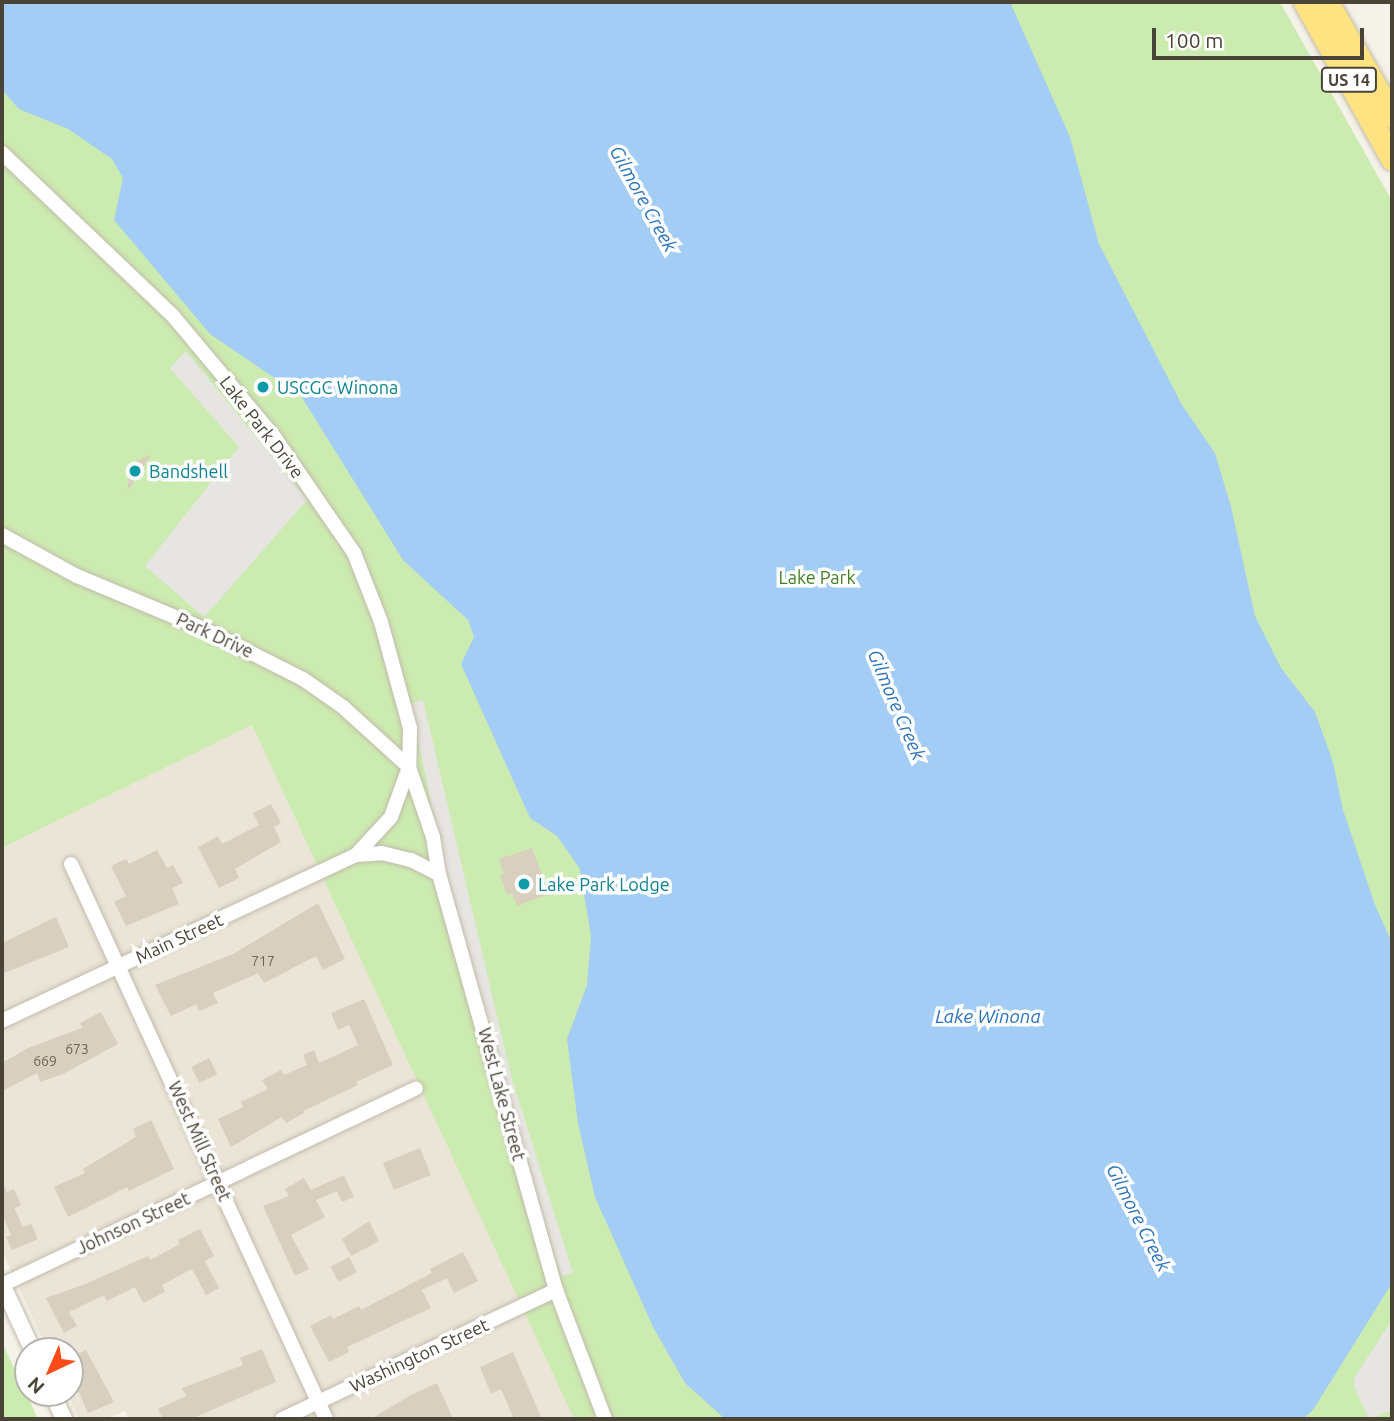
<!DOCTYPE html>
<html>
<head>
<meta charset="utf-8">
<style>
	body { margin:0 }
	#map { position:relative; width:1394px; height:1421px; overflow:hidden; background:#f5f3e9; font-family:Ubuntu,sans-serif }
	div>[style] { position:absolute }
	[style*='--x'] { left:calc(var(--x)*1px); top:calc(var(--y)*1px); width:calc(var(--w)*1px); rotate:calc(var(--a)*1deg) }
	.residential>* { inset:0; background:#eae5d7 }
	.green>* { inset:0; background:#ccebb0 }
	.parking>* { inset:0; background:#e7e5e1 }
	.water>* { inset:0; background:#a3cdf4 }
	.building>* { inset:0; background:#d8cfbe; transform-origin:0 0 }
	.roads { filter:drop-shadow(0 0 2px #c1bbab) drop-shadow(0 0 2px #c1bbab) }
	.minor>* { height:14px; margin:-7px; padding:0 7px; transform-origin:7px; border-radius:7px; background:#fff }
	.tertiary>* { height:16px; margin:-8px; padding:0 8px; transform-origin:8px; border-radius:8px; background:#fff }
	.trunk>* { height:23px; margin:-11.5px; padding:0 11.5px; transform-origin:11.5px; border-radius:11.5px; background:#ffe282 }
	.dots>* { width:19px; height:19px; translate:-50% -50%; box-sizing:border-box; border:4px solid #fff; border-radius:50% }
	span { translate:-50% -50%; white-space:nowrap; text-align:center; line-height:1.15; -webkit-text-stroke:7px #fff; paint-order:stroke }
	.number-label { font-size:14px; color:#6e6759 }
	.number-label span { -webkit-text-stroke-width:0 }
	.shield-label span { padding:2px 5px; background:#fff; border:2px solid; border-radius:5px; -webkit-text-stroke-width:0 }
	.shield-label { font-size:16px; color:#4a4437; font-weight:700 }
	.culture-label { font-size:18px; color:#0d838f }
	.left { translate:0 -50%; text-align:left }
	.street-label { font-size:18px; color:#4a4437 }
	.park-label { font-size:18px; color:#417f26 }
	.water-label { font-size:19px; color:#2a73bc; font-style:italic }
	.frame { position:absolute; inset:0; border:4px solid #4a4437; pointer-events:none }
	.north { position:absolute; left:14px; top:1337px; width:70px; height:70px; box-sizing:border-box; background:#fff; border:2px solid #b7b4af; border-radius:50%; rotate:224deg; font-size:19px; font-weight:700; line-height:28px; text-align:center; color:#4a4437 }
	.north::after { content:''; display:block; margin:auto; width:24px; height:32px; background:#ff4b17; clip-path:polygon(50% 0,100% 100%,50% 72%,0 100%) }
	.scale { position:absolute; left:1152px; top:28px; width:212px; height:32px; box-sizing:border-box; border:4px solid #4a4437; border-top:0; padding-left:9px; font-size:21px; line-height:24px; white-space:nowrap; color:#4a4437; -webkit-text-stroke:5px #fff; paint-order:stroke }
</style>
</head>
<body>
<div id="map">
	<div class="residential">
		<div style="clip-path:polygon(252px 725px,575px 1419px,129px 1419px,125px 1411px,105px 1419px,79px 1419px,67px 1393px,70px 1393px,70px 1351px,48px 1351px,2px 1251px,2px 848px)"></div>
	</div>
	<div class="green">
		<div style="clip-path:polygon(2px 2px,1280px 2px,1392px 201px,1392px 1419px,574px 1419px,252px 725px,2px 848px)"></div>
		<div style="clip-path:polygon(2px 1342px,38px 1419px,2px 1419px)"></div>
	</div>
	<div class="parking">
		<div style="clip-path:polygon(186px 351px,307px 500px,204px 617px,145px 566px,239px 447px,170px 368px)"></div>
		<div style="clip-path:polygon(423px 700px,511px 1076px,573px 1273px,562px 1276px,516px 1136px,440px 848px,411px 704px)"></div>
		<div style="clip-path:polygon(1392px 1320px,1392px 1410px,1369px 1419px,1354px 1387px,1354px 1378px)"></div>
	</div>
	<div class="water">
		<div style="clip-path:polygon(2px 2px,1010px 2px,1070px 137px,1099px 244px,1182px 405px,1215px 453px,1231px 507px,1255px 616px,1281px 668px,1315px 712px,1333px 762px,1343px 810px,1375px 905px,1392px 943px,1392px 1283px,1313px 1410px,1303px 1419px,725px 1419px,685px 1383px,653px 1327px,595px 1197px,578px 1123px,567px 1039px,587px 985px,591px 936px,580px 869px,557px 836px,530px 818px,461px 664px,474px 637px,468px 620px,403px 560px,301px 396px,210px 334px,114px 220px,123px 178px,112px 159px,68px 129px,19px 109px,2px 90px)"></div>
	</div>
	<div class="building">
		<div style="clip-path:polygon(152px 454px,127px 492px,131px 464px)"></div>
		<div style="clip-path:polygon(271px 804px,281px 823px,274px 827px,281px 842px,235px 869px,239px 878px,219px 888px,198px 847px,218px 836px,222px 844px,259px 825px,253px 813px)"></div>
		<div style="clip-path:polygon(532px 848px,549px 894px,517px 906px,512px 893px,507px 895px,500px 876px,504px 874px,499px 859px)"></div>
		<div style="clip-path:polygon(157px 850px,167px 868px,173px 865px,183px 883px,172px 888px,179px 904px,126px 926px,114px 902px,126px 896px,111px 866px,126px 859px,129px 864px)"></div>
		<div style="clip-path:polygon(318px 903px,345px 959px,323px 970px,316px 956px,264px 983px,258px 973px,213px 993px,218px 1003px,199px 1011px,196px 1004px,171px 1016px,155px 985px,233px 954px)"></div>
		<div style="clip-path:polygon(56px 917px,69px 947px,2px 974px,2px 943px)"></div>
		<div style="clip-path:polygon(364px 999px,393px 1065px,356px 1082px,358px 1085px,303px 1111px,304px 1113px,286px 1123px,282px 1117px,231px 1147px,218px 1119px,243px 1107px,241px 1102px,268px 1089px,262px 1080px,281px 1070px,284px 1075px,307px 1065px,303px 1055px,314px 1050px,319px 1063px,358px 1045px,349px 1025px,338px 1030px,331px 1013px)"></div>
		<div style="clip-path:polygon(101px 1012px,118px 1044px,63px 1074px,40px 1082px,37px 1073px,2px 1091px,2px 1063px,28px 1048px,82px 1028px,80px 1023px)"></div>
		<div style="left:209px;top:1058px;width:18px;height:20px;rotate:63deg"></div>
		<div style="clip-path:polygon(151px 1120px,174px 1169px,129px 1191px,127px 1187px,68px 1217px,54px 1187px,85px 1173px,83px 1169px,136px 1137px,133px 1129px)"></div>
		<div style="left:420px;top:1148px;width:29px;height:40px;rotate:68deg"></div>
		<div style="clip-path:polygon(344px 1175px,354px 1197px,342px 1202px,337px 1191px,316px 1200px,325px 1217px,291px 1235px,309px 1269px,295px 1276px,263px 1206px,289px 1196px,285px 1189px,304px 1178px,311px 1190px)"></div>
		<div style="clip-path:polygon(2px 1182px,7px 1192px,14px 1189px,21px 1205px,14px 1208px,23px 1227px,31px 1224px,38px 1239px,12px 1250px,6px 1237px,11px 1235px,2px 1214px)"></div>
		<div style="clip-path:polygon(369px 1221px,379px 1241px,351px 1256px,342px 1239px)"></div>
		<div style="clip-path:polygon(200px 1229px,214px 1256px,205px 1261px,219px 1288px,206px 1295px,192px 1269px,162px 1285px,165px 1292px,143px 1303px,135px 1287px,107px 1301px,104px 1295px,69px 1312px,77px 1326px,64px 1333px,46px 1298px,88px 1283px,148px 1256px,150px 1260px,180px 1244px,178px 1240px)"></div>
		<div style="clip-path:polygon(463px 1252px,478px 1281px,454px 1293px,447px 1278px,422px 1290px,431px 1308px,347px 1347px,349px 1352px,329px 1362px,310px 1326px,331px 1315px,333px 1319px,359px 1306px,361px 1310px,432px 1273px,430px 1269px)"></div>
		<div style="left:349px;top:1257px;width:17px;height:21px;rotate:62deg"></div>
		<div style="clip-path:polygon(262px 1349px,276px 1382px,191px 1419px,163px 1419px,158px 1409px,186px 1396px,182px 1388px,243px 1365px,240px 1358px)"></div>
		<div style="clip-path:polygon(86px 1350px,114px 1402px,88px 1413px,73px 1379px,70px 1380px,70px 1358px)"></div>
		<div style="clip-path:polygon(513px 1352px,542px 1419px,514px 1419px,501px 1389px,491px 1394px,480px 1367px)"></div>
		<div style="clip-path:polygon(437px 1383px,453px 1419px,371px 1419px,411px 1395px)"></div>
	</div>
	<div class="roads">
		<div class="minor">
			<div style="--x:2;--y:153;--w:236;--a:43.6"></div>
			<div style="--x:173;--y:316;--w:159;--a:50.1"></div>
			<div style="--x:275;--y:438;--w:140;--a:55.5"></div>
			<div style="--x:354;--y:553;--w:74;--a:68.6"></div>
			<div style="--x:381;--y:622;--w:110;--a:74.7"></div>
			<div style="--x:410;--y:728;--w:39;--a:91"></div>
			<div style="--x:409;--y:767;--w:53;--a:109.8"></div>
			<div style="--x:391;--y:817;--w:52;--a:132.6"></div>
			<div style="--x:356;--y:855;--w:391;--a:154.9"></div>
			<div style="--x:2;--y:535;--w:85;--a:28.7"></div>
			<div style="--x:77;--y:576;--w:140;--a:22.7"></div>
			<div style="--x:206;--y:630;--w:109;--a:26.8"></div>
			<div style="--x:303;--y:679;--w:49;--a:35"></div>
			<div style="--x:343;--y:707;--w:89;--a:42.3"></div>
			<div style="--x:409;--y:767;--w:74;--a:71.1"></div>
			<div style="--x:433;--y:837;--w:37;--a:81"></div>
			<div style="--x:439;--y:874;--w:432;--a:74.3"></div>
			<div style="--x:556;--y:1290;--w:138;--a:69.2"></div>
			<div style="--x:356;--y:855;--w:26;--a:-4"></div>
			<div style="--x:382;--y:853;--w:30;--a:14"></div>
			<div style="--x:411;--y:860;--w:31;--a:27"></div>
			<div style="--x:71;--y:864;--w:611;--a:65.32"></div>
			<div style="--x:2;--y:1285;--w:458;--a:-25.4"></div>
			<div style="--x:282;--y:1419;--w:303;--a:-25.2"></div>
		</div>
		<div class="tertiary">
			<div style="--x:2;--y:1284;--w:74;--a:65.2"></div>
			<div style="--x:52;--y:1393;--w:29;--a:65"></div>
		</div>
		<div class="trunk">
			<div style="--x:1305;--y:2;--w:179;--a:60.9"></div>
			<div style="--x:1327;--y:2;--w:131;--a:60.3"></div>
		</div>
	</div>
	<div class="dots">
		<div style="left:263px;top:387px;background:#0f9aa8"></div>
		<div style="left:135px;top:471px;background:#0f9aa8"></div>
		<div style="left:524px;top:884px;background:#0f9aa8"></div>
	</div>
	<div class="number-label">
		<span style="left:263px;top:961px">717</span>
		<span style="left:77px;top:1049px">673</span>
		<span style="left:45px;top:1061px">669</span>
	</div>
	<div class="shield-label">
		<span style="left:1349px;top:80px">US 14</span>
	</div>
	<div class="culture-label">
		<span class="left" style="left:277px;top:387px">USCGC Winona</span>
		<span class="left" style="left:149px;top:471px">Bandshell</span>
		<span class="left" style="left:538px;top:884px">Lake Park Lodge</span>
	</div>
	<div class="street-label">
		<span style="left:262px;top:427px;rotate:52deg">Lake Park Drive</span>
		<span style="left:215px;top:635px;rotate:25deg">Park Drive</span>
		<span style="left:179px;top:938px;rotate:-25deg">Main Street</span>
		<span style="left:502px;top:1094px;rotate:75deg">West Lake Street</span>
		<span style="left:200px;top:1141px;rotate:66deg">West Mill Street</span>
		<span style="left:133px;top:1223px;rotate:-25deg">Johnson Street</span>
		<span style="left:419px;top:1355px;rotate:-25deg">Washington Street</span>
	</div>
	<div class="park-label">
		<span style="left:817px;top:577px">Lake Park</span>
	</div>
	<div class="water-label">
		<span style="left:643px;top:199px;rotate:61deg">Gilmore Creek</span>
		<span style="left:896px;top:705px;rotate:67deg">Gilmore Creek</span>
		<span style="left:988px;top:1017px">Lake Winona</span>
		<span style="left:1138px;top:1218px;rotate:63deg">Gilmore Creek</span>
	</div>
	<div class="frame"></div>
	<div class="north">N</div>
	<div class="scale">100 m</div>
</div>
</body>
</html>
